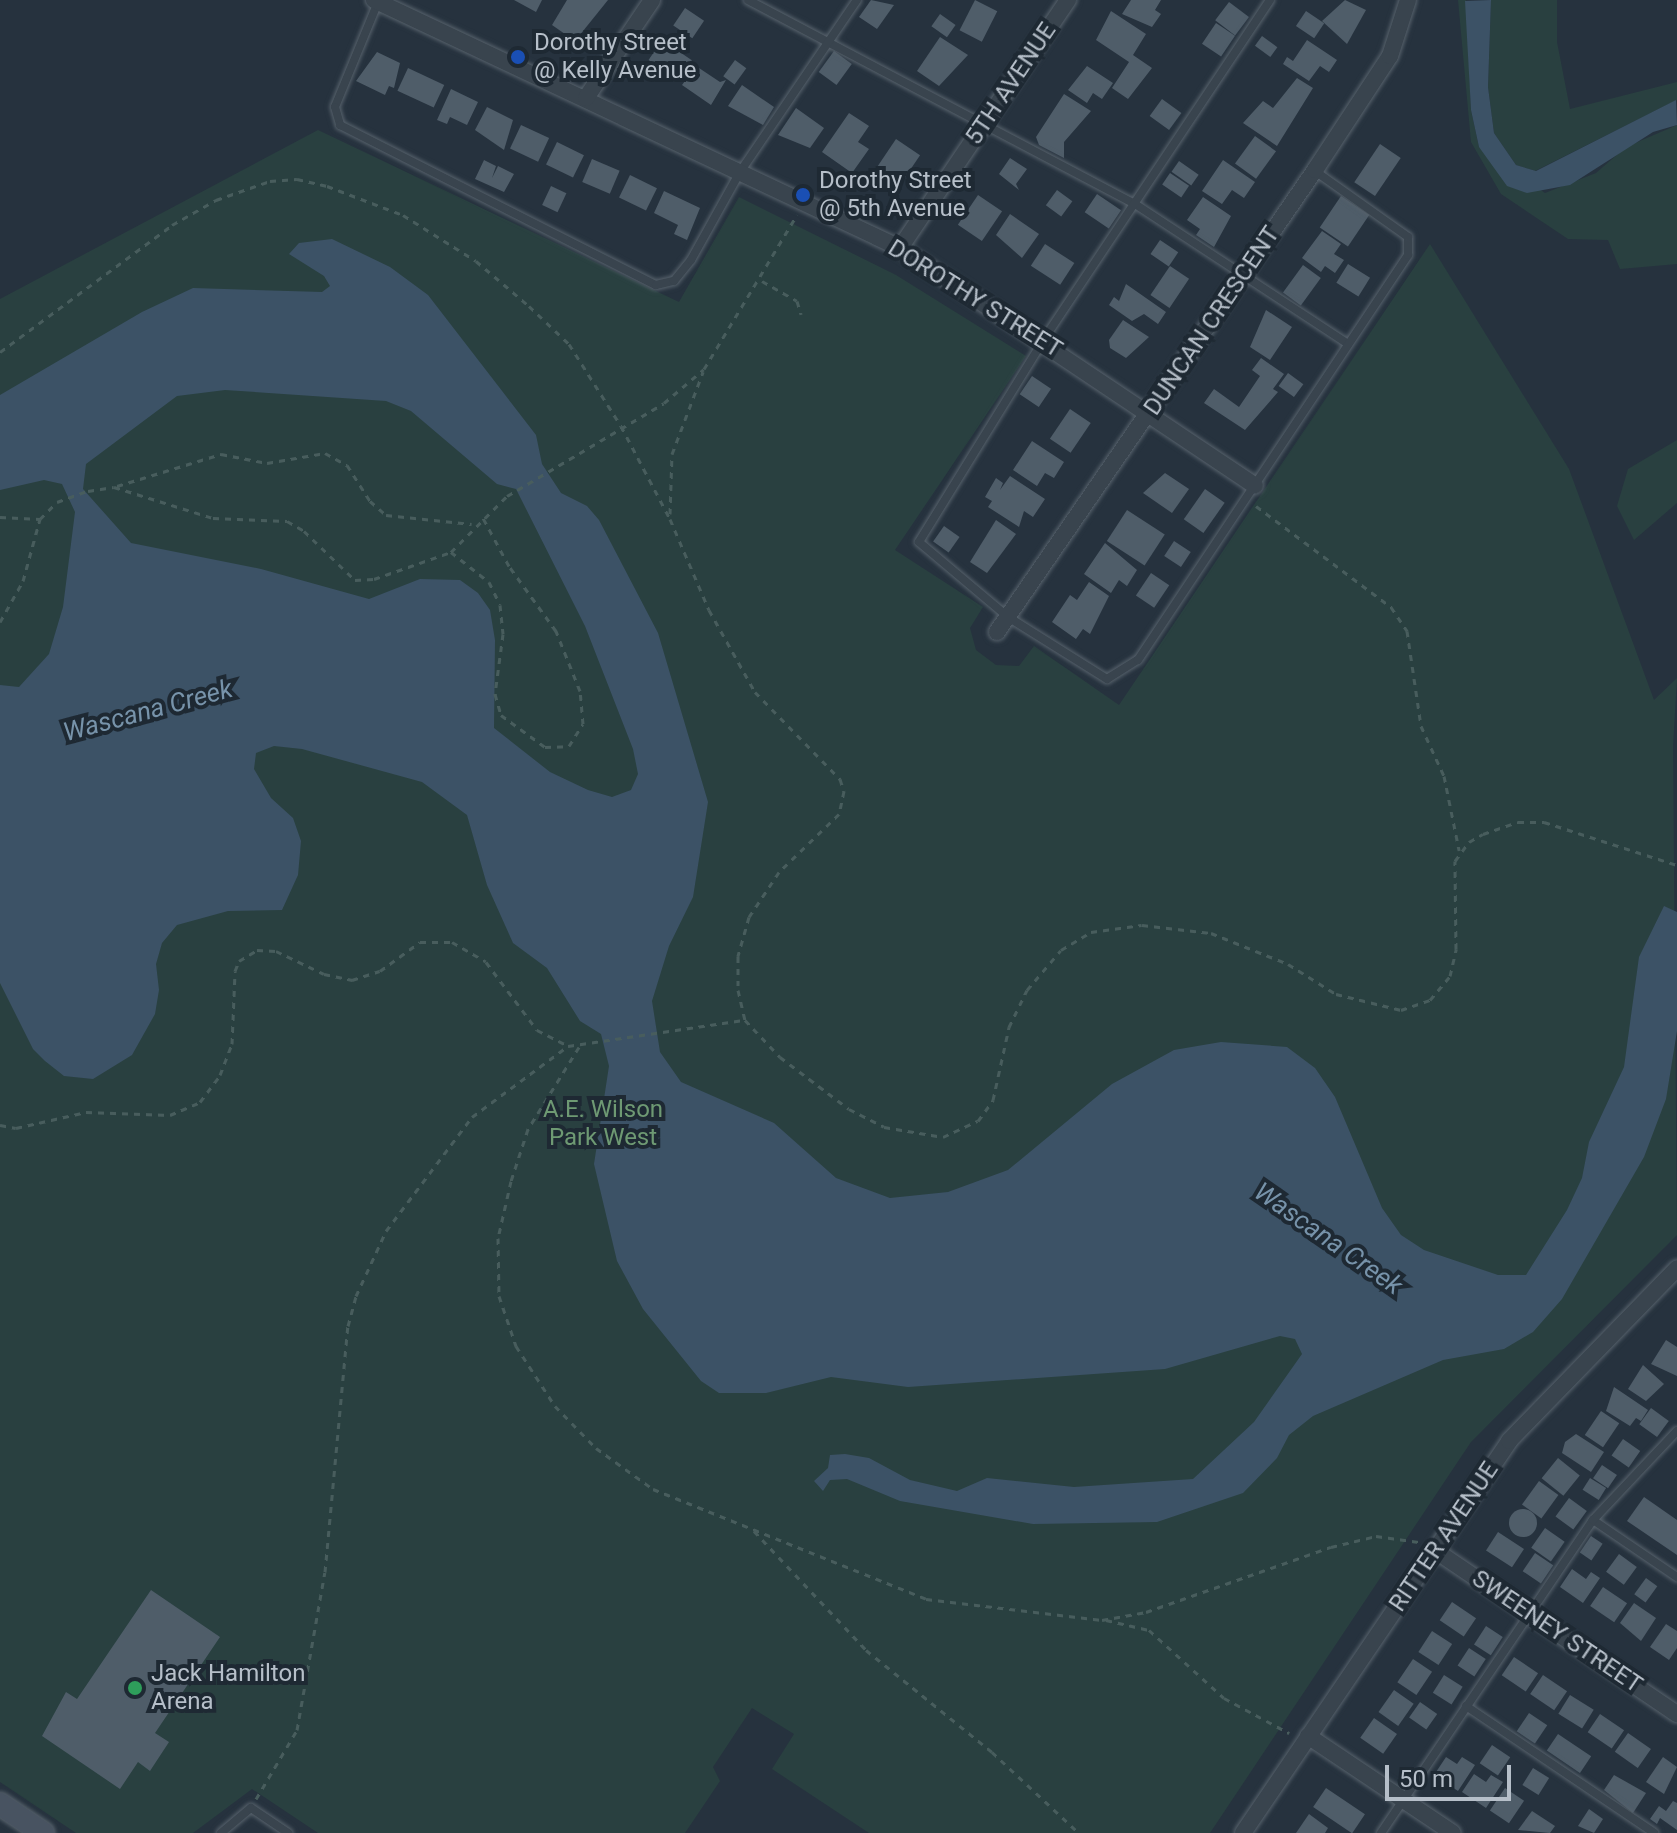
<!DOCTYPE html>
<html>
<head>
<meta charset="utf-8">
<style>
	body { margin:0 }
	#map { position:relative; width:1677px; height:1833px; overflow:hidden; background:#26323e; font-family:Roboto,sans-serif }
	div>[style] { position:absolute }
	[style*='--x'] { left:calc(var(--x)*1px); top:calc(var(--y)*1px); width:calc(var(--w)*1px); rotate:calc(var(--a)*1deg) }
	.green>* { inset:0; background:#294040 }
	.water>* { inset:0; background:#3c5266 }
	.building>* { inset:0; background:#4f5d69; transform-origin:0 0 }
	.round { border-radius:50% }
	.path>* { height:3px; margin-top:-1.5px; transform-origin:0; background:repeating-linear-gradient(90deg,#485d5d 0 6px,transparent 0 12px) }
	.roads { filter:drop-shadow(0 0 2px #57626c) drop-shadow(0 0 2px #57626c) }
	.service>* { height:8px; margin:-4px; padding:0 4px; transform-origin:4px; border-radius:4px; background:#39444e }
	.minor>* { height:16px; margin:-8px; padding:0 8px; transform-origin:8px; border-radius:8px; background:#39444e }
	.secondary>* { height:22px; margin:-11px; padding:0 11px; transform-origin:11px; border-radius:11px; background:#485361 }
	.dots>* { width:22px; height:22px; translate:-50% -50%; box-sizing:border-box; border:4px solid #1e2933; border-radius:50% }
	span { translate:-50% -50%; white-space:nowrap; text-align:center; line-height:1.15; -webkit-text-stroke:8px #1e2933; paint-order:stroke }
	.poi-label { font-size:24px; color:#b6bfc9 }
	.left { translate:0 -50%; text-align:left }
	.street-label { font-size:24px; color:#b6bfc9 }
	.park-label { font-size:24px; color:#6e9973 }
	.water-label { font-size:26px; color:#7793aa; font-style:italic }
	.scale { position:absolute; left:1385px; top:1765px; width:126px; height:36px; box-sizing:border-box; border:4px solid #b6bfc9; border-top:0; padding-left:10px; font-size:24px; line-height:28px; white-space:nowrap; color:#b6bfc9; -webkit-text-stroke:6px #1e2933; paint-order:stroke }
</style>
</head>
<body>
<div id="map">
	<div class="green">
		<div style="clip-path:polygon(1458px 0,1466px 0,1471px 110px,1479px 147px,1545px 193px,1596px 173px,1626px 147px,1677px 125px,1677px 264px,1620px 269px,1608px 240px,1568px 239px,1501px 194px,1471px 142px)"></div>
		<div style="clip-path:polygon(1491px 0,1557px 0,1557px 42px,1570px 109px,1677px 82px,1677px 100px,1535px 171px,1516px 165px,1494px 133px,1488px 87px)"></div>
		<div style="clip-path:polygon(318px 130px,679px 302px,739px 197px,896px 275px,1026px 356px,895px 550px,983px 607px,970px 628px,976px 650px,996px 665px,1019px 666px,1034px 646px,1119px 705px,1430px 244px,1569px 469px,1654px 700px,1677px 678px,1673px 746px,1677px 1235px,1471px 1442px,1210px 1833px,869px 1833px,772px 1769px,794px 1734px,752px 1708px,713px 1767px,720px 1781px,685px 1833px,318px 1833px,252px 1789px,193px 1833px,76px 1833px,0 1782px,0 299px)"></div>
		<div style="clip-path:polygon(1677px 440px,1677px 503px,1634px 540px,1617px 506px,1628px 469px)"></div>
	</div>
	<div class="water">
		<div style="clip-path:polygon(1491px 0,1488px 87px,1494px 133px,1516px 165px,1536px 171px,1676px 100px,1677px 125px,1653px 132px,1570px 185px,1527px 193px,1507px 186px,1479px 147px,1471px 110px,1465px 1px)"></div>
		<div style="clip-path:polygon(evenodd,332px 239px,390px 267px,428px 295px,536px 435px,542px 464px,561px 493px,587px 506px,599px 520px,658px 633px,708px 802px,693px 897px,669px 946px,652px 1001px,660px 1052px,681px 1082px,774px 1123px,836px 1178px,890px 1198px,948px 1192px,1008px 1170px,1112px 1084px,1174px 1050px,1221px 1042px,1287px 1047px,1315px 1068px,1335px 1097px,1382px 1208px,1401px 1235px,1424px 1250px,1498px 1275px,1526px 1275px,1567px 1210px,1582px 1178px,1589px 1142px,1624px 1067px,1639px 957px,1664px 906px,1677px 912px,1677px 1031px,1666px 1099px,1644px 1157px,1562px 1299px,1533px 1332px,1504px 1349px,1443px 1360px,1313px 1416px,1289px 1435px,1277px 1458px,1243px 1493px,1157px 1522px,1033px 1524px,900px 1501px,847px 1479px,830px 1480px,823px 1491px,814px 1481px,828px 1468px,830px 1455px,845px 1454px,869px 1458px,910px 1480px,957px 1491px,987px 1478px,1074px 1487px,1193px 1479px,1254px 1422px,1302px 1354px,1295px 1339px,1280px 1336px,1165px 1369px,908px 1387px,831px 1377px,766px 1393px,719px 1393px,701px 1381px,643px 1309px,617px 1261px,594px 1164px,609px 1066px,601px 1034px,580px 1021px,547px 968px,513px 943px,487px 885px,467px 815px,422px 782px,302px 749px,274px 746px,256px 753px,254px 769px,271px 798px,293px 818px,301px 841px,298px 875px,282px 910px,228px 911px,177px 925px,162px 943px,156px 964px,159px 990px,155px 1014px,132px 1055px,93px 1079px,64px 1076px,45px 1061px,33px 1049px,0 983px,0 685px,19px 687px,49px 654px,63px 607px,75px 512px,62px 484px,44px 480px,0 490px,0 395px,142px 312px,193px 288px,322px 292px,330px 286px,324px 276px,289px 254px,299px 243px,332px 239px,225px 390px,386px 401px,411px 411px,497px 484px,516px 489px,585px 626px,633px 749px,638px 774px,631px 790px,612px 797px,588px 790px,550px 772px,494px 728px,495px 640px,490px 610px,478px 593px,460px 580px,420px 579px,369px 599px,261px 569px,131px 543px,83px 489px,86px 464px,177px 396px,225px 390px)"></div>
	</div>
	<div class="building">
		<div style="clip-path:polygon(514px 0,542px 0,536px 12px)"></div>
		<div style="clip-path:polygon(567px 0,608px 0,575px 41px,552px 25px)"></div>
		<div style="clip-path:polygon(871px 0,894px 5px,877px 29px,859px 17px)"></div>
		<div style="left:975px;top:0;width:25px;height:34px;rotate:27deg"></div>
		<div style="clip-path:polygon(1131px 0,1161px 0,1155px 10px,1161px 14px,1152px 27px,1122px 14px)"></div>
		<div style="clip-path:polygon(1345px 0,1366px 10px,1347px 44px,1322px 21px)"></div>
		<div style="left:1229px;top:2px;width:25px;height:23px;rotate:37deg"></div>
		<div style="left:685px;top:8px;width:23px;height:21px;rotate:34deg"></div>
		<div style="clip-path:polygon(1111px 11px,1146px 34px,1133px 55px,1152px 68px,1128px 99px,1112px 88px,1129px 62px,1096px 40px)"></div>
		<div style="left:1306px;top:11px;width:22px;height:18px;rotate:34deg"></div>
		<div style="left:940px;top:14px;width:19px;height:15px;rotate:35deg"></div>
		<div style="left:1216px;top:23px;width:23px;height:25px;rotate:34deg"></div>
		<div style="left:1262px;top:36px;width:19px;height:12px;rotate:36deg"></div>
		<div style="clip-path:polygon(940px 37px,968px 55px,939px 86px,917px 71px)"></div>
		<div style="left:662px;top:40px;width:36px;height:24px;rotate:34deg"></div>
		<div style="clip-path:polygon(1307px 40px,1337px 60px,1329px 72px,1320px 66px,1309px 81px,1283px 64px,1287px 57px,1293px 61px)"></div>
		<div style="left:834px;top:51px;width:22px;height:26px;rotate:36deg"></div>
		<div style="clip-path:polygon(377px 52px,400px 63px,394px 88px,389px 86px,385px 95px,356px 81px)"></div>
		<div style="left:735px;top:60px;width:14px;height:20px;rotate:36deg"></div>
		<div style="clip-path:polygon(696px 66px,720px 82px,726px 80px,711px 105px,682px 85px)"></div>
		<div style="clip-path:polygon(1087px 66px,1113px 83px,1102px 99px,1093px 93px,1087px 103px,1068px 90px)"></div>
		<div style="left:408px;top:68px;width:40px;height:25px;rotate:25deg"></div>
		<div style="clip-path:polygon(1297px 78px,1313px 88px,1277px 146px,1243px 123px,1263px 101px,1273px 108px)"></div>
		<div style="clip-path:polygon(742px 85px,774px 107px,763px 125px,728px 106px)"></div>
		<div style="clip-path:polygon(451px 89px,478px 102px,467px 125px,450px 117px,447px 124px,437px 120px)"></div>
		<div style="clip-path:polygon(1064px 94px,1091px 111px,1064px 142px,1064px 158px,1039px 145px,1036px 137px)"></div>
		<div style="left:1162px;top:99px;width:24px;height:21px;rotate:36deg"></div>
		<div style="clip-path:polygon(487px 107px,513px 120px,504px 150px,475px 130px)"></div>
		<div style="clip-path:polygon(796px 108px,824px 128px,810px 148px,778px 135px)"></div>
		<div style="clip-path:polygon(849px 113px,869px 126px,858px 142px,869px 149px,852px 173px,822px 152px)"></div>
		<div style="left:521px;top:125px;width:31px;height:26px;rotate:25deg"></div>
		<div style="left:1255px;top:136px;width:26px;height:34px;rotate:36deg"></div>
		<div style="left:896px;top:139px;width:29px;height:44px;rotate:34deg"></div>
		<div style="left:557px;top:142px;width:30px;height:25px;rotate:26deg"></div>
		<div style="left:1380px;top:144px;width:25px;height:46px;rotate:34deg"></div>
		<div style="clip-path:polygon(1010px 158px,1027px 169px,1016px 184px,1019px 190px,999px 174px)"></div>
		<div style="left:592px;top:159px;width:30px;height:25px;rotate:23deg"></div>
		<div style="clip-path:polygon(484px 160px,496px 166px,492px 178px,498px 166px,514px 174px,504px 192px,475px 179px)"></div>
		<div style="clip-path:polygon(1223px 160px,1255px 182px,1244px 198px,1232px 190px,1222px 204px,1202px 191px)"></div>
		<div style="left:1179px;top:161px;width:24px;height:13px;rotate:35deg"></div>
		<div style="left:1170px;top:173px;width:23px;height:14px;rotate:34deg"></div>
		<div style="left:630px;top:175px;width:30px;height:25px;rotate:26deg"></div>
		<div style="left:551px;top:186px;width:17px;height:21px;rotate:25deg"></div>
		<div style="left:1057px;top:190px;width:19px;height:19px;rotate:36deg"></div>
		<div style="clip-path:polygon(664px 191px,700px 208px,687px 240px,674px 234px,678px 225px,654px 213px)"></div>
		<div style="left:1097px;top:194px;width:29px;height:22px;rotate:34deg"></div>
		<div style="left:978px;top:195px;width:29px;height:36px;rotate:34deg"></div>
		<div style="left:1341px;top:196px;width:34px;height:38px;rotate:34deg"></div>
		<div style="clip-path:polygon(1203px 197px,1231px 216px,1214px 247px,1196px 235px,1200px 229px,1187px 220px)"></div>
		<div style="clip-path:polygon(1010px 214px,1039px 234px,1022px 258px,996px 235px)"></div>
		<div style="clip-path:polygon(1322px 231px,1341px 244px,1334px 254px,1344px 260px,1335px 273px,1325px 266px,1321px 272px,1302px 258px)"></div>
		<div style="left:1160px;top:240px;width:22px;height:17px;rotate:34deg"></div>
		<div style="left:1045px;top:244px;width:35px;height:26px;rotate:33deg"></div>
		<div style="left:1348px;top:264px;width:26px;height:22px;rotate:32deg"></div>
		<div style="left:1303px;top:265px;width:22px;height:34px;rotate:36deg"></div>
		<div style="left:1170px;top:266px;width:23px;height:35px;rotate:34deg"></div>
		<div style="clip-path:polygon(1126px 284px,1166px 312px,1158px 324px,1144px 314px,1132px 321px,1109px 305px,1114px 297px,1119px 301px)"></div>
		<div style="clip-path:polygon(1266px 310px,1292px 327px,1270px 360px,1250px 347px)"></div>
		<div style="clip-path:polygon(1123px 320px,1149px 337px,1126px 358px,1110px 348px,1109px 340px)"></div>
		<div style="clip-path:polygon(1261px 358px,1284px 374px,1273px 389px,1278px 392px,1245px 430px,1204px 403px,1214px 389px,1239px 407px,1260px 376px,1252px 370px)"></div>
		<div style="left:1288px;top:373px;width:19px;height:16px;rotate:36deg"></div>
		<div style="left:1032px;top:376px;width:23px;height:22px;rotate:34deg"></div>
		<div style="left:1070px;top:409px;width:25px;height:36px;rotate:34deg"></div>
		<div style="clip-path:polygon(1032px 441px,1064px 462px,1054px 478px,1045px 473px,1037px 486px,1013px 470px)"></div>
		<div style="clip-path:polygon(1165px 473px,1189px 489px,1172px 513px,1143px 493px)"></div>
		<div style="clip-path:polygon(1010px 476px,1045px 499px,1033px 517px,1024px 511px,1019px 527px,988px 507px,992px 501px,985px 497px,996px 478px,1003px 483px,1000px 490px)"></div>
		<div style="left:1205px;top:489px;width:24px;height:37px;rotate:35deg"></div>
		<div style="left:1127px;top:510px;width:45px;height:37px;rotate:33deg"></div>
		<div style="clip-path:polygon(996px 520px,1016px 534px,987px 573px,970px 562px)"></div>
		<div style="left:944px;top:526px;width:19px;height:19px;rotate:35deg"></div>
		<div style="left:1174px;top:541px;width:20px;height:18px;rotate:33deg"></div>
		<div style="clip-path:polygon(1105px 543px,1137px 570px,1127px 586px,1119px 580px,1111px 593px,1084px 574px)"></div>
		<div style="left:1151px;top:573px;width:22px;height:27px;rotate:34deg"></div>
		<div style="clip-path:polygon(1089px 582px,1109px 596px,1090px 634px,1083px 629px,1076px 639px,1052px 622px,1070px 595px,1077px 600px)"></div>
		<div style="clip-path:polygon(1666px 1340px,1677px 1347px,1677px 1376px,1651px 1364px)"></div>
		<div style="clip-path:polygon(1643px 1365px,1664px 1384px,1646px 1401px,1628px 1389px)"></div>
		<div style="clip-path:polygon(1614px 1387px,1648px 1410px,1641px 1421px,1636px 1418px,1630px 1426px,1606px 1411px)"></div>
		<div style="left:1651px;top:1408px;width:22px;height:20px;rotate:36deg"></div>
		<div style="left:1601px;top:1411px;width:22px;height:29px;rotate:34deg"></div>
		<div style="clip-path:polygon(1576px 1434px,1604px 1452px,1591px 1472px,1562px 1453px,1565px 1442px)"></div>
		<div style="left:1623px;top:1439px;width:21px;height:20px;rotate:35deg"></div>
		<div style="left:1558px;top:1458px;width:28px;height:26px;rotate:39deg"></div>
		<div style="left:1602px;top:1465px;width:18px;height:16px;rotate:34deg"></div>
		<div style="left:1590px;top:1478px;width:19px;height:14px;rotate:32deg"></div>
		<div style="left:1539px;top:1481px;width:24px;height:29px;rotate:36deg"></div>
		<div style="clip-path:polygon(1644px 1497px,1677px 1520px,1677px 1555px,1627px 1521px)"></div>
		<div style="left:1569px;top:1498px;width:22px;height:23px;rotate:36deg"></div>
		<div class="round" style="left:1509px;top:1509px;width:28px;height:28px"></div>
		<div style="left:1545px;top:1528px;width:24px;height:24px;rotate:35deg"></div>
		<div style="left:1498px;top:1532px;width:31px;height:22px;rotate:33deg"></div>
		<div style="left:1591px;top:1536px;width:14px;height:20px;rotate:34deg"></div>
		<div style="left:1535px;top:1553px;width:22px;height:22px;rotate:34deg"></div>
		<div style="left:1619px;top:1554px;width:22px;height:22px;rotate:36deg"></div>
		<div style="clip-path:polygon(1572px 1569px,1586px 1579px,1591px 1572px,1600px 1578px,1583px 1603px,1560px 1587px)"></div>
		<div style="left:1646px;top:1578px;width:14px;height:20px;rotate:36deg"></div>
		<div style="left:1603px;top:1587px;width:29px;height:23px;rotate:34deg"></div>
		<div style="clip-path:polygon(151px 1590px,220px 1637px,155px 1733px,169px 1742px,150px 1771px,138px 1762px,120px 1789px,42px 1736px,66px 1692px,77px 1699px)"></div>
		<div style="left:1452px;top:1602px;width:29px;height:22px;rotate:34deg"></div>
		<div style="clip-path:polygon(1634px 1603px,1656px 1618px,1641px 1641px,1620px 1623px)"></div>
		<div style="clip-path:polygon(1666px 1624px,1677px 1631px,1677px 1648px,1669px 1660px,1650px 1647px)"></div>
		<div style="left:1486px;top:1626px;width:20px;height:22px;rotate:33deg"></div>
		<div style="left:1432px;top:1631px;width:24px;height:25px;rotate:33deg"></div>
		<div style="left:1469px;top:1648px;width:20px;height:21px;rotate:33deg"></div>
		<div style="left:1514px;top:1657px;width:29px;height:22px;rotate:34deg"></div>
		<div style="left:1413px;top:1659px;width:23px;height:28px;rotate:34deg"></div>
		<div style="left:1444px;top:1675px;width:22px;height:21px;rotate:32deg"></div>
		<div style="left:1543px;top:1675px;width:29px;height:23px;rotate:34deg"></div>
		<div style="left:1394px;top:1690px;width:24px;height:27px;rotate:35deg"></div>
		<div style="left:1570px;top:1695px;width:28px;height:22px;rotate:32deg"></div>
		<div style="left:1420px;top:1702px;width:21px;height:19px;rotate:35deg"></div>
		<div style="left:1529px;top:1713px;width:22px;height:22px;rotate:34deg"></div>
		<div style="left:1600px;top:1714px;width:29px;height:22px;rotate:34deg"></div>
		<div style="left:1374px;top:1718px;width:28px;height:24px;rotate:35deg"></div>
		<div style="left:1628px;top:1733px;width:28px;height:23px;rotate:35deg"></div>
		<div style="left:1558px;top:1734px;width:40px;height:20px;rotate:34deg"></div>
		<div style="left:1492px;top:1745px;width:22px;height:22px;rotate:34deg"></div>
		<div style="clip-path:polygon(1446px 1757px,1457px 1764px,1462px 1757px,1475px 1765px,1458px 1791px,1434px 1775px)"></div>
		<div style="clip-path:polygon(1663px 1757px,1677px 1767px,1664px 1794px,1646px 1782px)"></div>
		<div style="left:1533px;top:1768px;width:19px;height:20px;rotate:32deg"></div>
		<div style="clip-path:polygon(1474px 1774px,1486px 1782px,1491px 1775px,1503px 1782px,1486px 1808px,1462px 1792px)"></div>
		<div style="clip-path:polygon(1614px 1775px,1646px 1793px,1633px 1813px,1604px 1790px)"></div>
		<div style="left:1326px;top:1788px;width:47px;height:23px;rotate:34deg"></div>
		<div style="left:1505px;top:1788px;width:23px;height:27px;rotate:34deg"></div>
		<div style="clip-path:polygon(1673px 1801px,1677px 1803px,1677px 1830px,1660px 1818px,1657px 1824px,1650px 1819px,1659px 1806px,1666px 1811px)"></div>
		<div style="clip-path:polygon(1589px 1809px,1603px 1819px,1594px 1833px,1578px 1826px)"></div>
		<div style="clip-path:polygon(1532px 1811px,1555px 1826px,1550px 1833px,1518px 1830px)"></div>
		<div style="clip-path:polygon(1309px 1814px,1328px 1828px,1325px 1833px,1296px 1833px)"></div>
	</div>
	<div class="path">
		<div style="--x:762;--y:281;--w:40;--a:29.7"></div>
		<div style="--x:797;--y:301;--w:14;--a:73"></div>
		<div style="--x:0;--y:352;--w:214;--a:-36.4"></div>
		<div style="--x:172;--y:225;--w:51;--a:-29.6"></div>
		<div style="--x:216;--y:200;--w:57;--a:-19.4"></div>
		<div style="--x:270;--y:181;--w:27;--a:-4"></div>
		<div style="--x:297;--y:179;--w:31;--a:13"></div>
		<div style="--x:327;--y:186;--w:81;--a:20.9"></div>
		<div style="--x:403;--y:215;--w:86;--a:32.2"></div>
		<div style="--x:476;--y:261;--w:70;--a:40.3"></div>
		<div style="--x:529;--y:306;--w:55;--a:43.5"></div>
		<div style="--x:569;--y:344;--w:97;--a:57.6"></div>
		<div style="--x:621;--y:426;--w:105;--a:62.2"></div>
		<div style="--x:670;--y:519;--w:99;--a:66.8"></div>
		<div style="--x:709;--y:610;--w:94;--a:60.7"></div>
		<div style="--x:755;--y:692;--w:122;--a:45.7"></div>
		<div style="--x:840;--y:779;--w:13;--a:72"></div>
		<div style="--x:844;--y:791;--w:24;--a:102"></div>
		<div style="--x:839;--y:814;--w:83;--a:136"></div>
		<div style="--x:779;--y:872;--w:54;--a:123.7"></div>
		<div style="--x:749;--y:917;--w:41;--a:105.8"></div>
		<div style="--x:738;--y:956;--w:34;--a:90"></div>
		<div style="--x:738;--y:990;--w:31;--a:77"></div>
		<div style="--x:745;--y:1020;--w:51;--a:46.6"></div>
		<div style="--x:780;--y:1057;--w:86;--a:37"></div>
		<div style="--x:849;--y:1109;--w:39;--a:27"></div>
		<div style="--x:884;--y:1127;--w:60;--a:9.6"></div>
		<div style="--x:943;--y:1137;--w:38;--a:-25"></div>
		<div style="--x:978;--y:1121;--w:26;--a:-54"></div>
		<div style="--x:993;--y:1100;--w:75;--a:-77.6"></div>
		<div style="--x:1009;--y:1027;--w:41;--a:-64.1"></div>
		<div style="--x:1027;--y:990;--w:52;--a:-49.6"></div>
		<div style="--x:1061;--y:950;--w:35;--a:-31"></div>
		<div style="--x:1091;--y:932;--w:51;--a:-7.8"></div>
		<div style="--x:1142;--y:925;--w:69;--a:6.6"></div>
		<div style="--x:1211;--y:933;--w:83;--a:21.9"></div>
		<div style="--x:1288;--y:964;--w:57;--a:32"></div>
		<div style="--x:1336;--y:994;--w:67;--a:13.8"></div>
		<div style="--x:1401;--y:1010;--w:31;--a:-19"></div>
		<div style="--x:1430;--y:1000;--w:31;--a:-50"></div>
		<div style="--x:1450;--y:976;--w:28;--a:-77"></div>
		<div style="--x:1456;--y:949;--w:88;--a:-90.7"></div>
		<div style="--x:1455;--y:861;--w:24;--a:-54"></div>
		<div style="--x:1469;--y:842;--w:16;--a:-30"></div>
		<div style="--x:1483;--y:834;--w:37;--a:-19"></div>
		<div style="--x:1518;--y:822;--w:26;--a:0"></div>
		<div style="--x:1544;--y:822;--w:140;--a:17.9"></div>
		<div style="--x:117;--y:486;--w:109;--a:-17.1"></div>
		<div style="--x:221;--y:454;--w:47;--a:11.1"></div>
		<div style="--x:267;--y:463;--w:59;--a:-9.8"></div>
		<div style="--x:325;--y:453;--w:25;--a:29"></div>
		<div style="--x:347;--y:465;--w:43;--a:57.4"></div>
		<div style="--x:370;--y:501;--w:21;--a:41"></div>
		<div style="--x:386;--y:515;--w:86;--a:6"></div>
		<div style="--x:1256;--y:506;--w:169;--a:36.8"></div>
		<div style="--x:1391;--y:607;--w:29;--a:56"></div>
		<div style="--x:1407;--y:631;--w:96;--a:81.6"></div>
		<div style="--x:1421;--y:726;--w:55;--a:65.3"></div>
		<div style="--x:1444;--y:776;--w:76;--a:78.5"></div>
		<div style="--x:670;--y:514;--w:60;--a:-88.1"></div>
		<div style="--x:672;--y:454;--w:88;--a:-69.3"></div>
		<div style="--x:0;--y:517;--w:40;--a:2.9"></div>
		<div style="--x:451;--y:552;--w:48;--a:38.3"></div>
		<div style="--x:489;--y:582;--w:25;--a:64"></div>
		<div style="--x:500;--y:605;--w:29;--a:84"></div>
		<div style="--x:503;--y:634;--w:61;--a:97.6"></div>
		<div style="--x:495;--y:694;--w:22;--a:74"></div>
		<div style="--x:501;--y:715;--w:54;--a:36"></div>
		<div style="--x:545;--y:747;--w:24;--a:-2"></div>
		<div style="--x:569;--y:746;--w:26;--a:-58"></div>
		<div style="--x:583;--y:724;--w:33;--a:-95"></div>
		<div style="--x:580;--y:691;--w:65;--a:-111.8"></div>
		<div style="--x:556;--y:631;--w:80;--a:-125.9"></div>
		<div style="--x:509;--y:566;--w:55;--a:-118.4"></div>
		<div style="--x:0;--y:622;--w:47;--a:-60.7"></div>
		<div style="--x:23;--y:581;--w:64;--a:-74.7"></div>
		<div style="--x:40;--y:519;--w:24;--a:-45"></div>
		<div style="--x:57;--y:502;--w:33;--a:-20"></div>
		<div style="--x:88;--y:491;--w:26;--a:-9"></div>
		<div style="--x:114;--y:487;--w:104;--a:17.4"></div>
		<div style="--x:213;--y:518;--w:74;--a:2.3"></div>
		<div style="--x:287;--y:521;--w:20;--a:30"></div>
		<div style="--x:304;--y:531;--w:71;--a:43.9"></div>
		<div style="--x:355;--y:580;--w:19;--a:-3"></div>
		<div style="--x:374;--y:579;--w:82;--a:-19.3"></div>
		<div style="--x:451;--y:552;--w:79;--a:-45"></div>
		<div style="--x:507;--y:496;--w:182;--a:-30.6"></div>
		<div style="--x:664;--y:403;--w:52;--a:-40.4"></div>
		<div style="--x:704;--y:369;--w:180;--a:-58.9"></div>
		<div style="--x:579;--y:1047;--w:97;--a:121.9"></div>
		<div style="--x:528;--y:1129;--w:55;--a:108.1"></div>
		<div style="--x:511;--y:1181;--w:58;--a:102.8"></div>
		<div style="--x:498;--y:1238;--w:58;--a:89"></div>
		<div style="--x:499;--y:1296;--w:53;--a:71.2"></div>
		<div style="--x:516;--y:1346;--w:72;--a:57"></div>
		<div style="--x:555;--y:1406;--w:59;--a:45.7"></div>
		<div style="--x:596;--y:1448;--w:70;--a:35.7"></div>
		<div style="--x:653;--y:1489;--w:294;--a:21.9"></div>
		<div style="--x:926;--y:1599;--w:177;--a:6.8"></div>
		<div style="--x:1102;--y:1620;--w:45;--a:-10.3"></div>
		<div style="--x:1146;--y:1612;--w:196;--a:-19.4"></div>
		<div style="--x:1331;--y:1547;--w:46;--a:-13.7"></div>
		<div style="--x:1376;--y:1536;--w:43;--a:7.9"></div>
		<div style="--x:0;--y:1125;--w:16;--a:11"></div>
		<div style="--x:16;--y:1128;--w:72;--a:-12.9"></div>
		<div style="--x:86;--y:1112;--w:84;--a:2"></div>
		<div style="--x:170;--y:1115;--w:33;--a:-23"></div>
		<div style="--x:200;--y:1102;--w:34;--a:-53"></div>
		<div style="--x:220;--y:1075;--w:33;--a:-69"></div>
		<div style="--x:232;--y:1044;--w:73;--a:-87.6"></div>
		<div style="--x:235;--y:971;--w:11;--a:-68"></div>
		<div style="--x:239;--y:961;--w:21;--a:-31"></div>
		<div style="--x:257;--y:950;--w:19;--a:3"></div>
		<div style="--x:276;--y:951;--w:53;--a:25.6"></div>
		<div style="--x:324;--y:974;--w:29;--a:12"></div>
		<div style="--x:352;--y:980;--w:29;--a:-18"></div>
		<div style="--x:380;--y:971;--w:49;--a:-35.9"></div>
		<div style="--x:420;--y:942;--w:32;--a:0"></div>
		<div style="--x:452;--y:942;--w:39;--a:30"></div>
		<div style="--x:486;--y:962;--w:85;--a:53.1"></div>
		<div style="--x:537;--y:1030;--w:35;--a:27"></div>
		<div style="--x:568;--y:1046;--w:179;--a:-8.4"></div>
		<div style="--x:754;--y:1531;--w:163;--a:46.7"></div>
		<div style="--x:866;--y:1650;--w:162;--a:39"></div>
		<div style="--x:992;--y:1752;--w:119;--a:43"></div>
		<div style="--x:1106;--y:1620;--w:44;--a:13.1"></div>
		<div style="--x:1149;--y:1630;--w:101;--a:42.2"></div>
		<div style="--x:1224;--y:1698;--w:74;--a:28.3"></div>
		<div style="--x:256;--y:1799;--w:80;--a:-59.3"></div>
		<div style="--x:297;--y:1730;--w:160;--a:-80"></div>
		<div style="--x:325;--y:1572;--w:247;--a:-84.7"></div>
		<div style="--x:348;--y:1326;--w:31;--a:-75"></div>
		<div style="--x:356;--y:1296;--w:72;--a:-65.2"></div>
		<div style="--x:386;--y:1231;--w:143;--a:-53"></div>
		<div style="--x:472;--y:1117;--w:119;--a:-36.5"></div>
	</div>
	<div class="roads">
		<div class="service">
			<div style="--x:748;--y:0;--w:437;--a:27.8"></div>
			<div style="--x:1135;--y:204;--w:255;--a:33.3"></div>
			<div style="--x:1270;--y:0;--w:410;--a:123.7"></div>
			<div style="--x:1043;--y:341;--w:236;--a:121.7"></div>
			<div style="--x:919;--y:542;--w:116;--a:40.1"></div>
			<div style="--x:1008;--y:617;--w:117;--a:32.1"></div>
			<div style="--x:1107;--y:679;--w:36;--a:-32"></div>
			<div style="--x:1138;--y:660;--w:487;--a:-56.3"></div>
			<div style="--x:1408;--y:255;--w:18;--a:-90"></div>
			<div style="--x:1408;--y:237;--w:114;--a:-144.6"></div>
			<div style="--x:378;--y:2;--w:113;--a:112.3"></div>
			<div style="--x:335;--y:107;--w:19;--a:74"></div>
			<div style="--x:340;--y:125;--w:354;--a:26.9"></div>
			<div style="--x:656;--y:285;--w:18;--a:-13"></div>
			<div style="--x:674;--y:281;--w:27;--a:-51"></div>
			<div style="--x:691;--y:260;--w:101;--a:-60.9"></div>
			<div style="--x:740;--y:172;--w:208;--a:-55.8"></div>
			<div style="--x:1593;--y:1520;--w:102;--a:34.2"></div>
			<div style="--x:1466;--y:1706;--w:227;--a:34"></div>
			<div style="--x:221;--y:1833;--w:39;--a:-40"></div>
			<div style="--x:251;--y:1808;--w:45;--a:34"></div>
			<div style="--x:1381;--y:1833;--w:378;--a:-55.9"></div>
			<div style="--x:1593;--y:1520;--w:122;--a:-46.7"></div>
		</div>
		<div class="minor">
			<div style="--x:374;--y:0;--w:582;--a:25.24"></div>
			<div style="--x:900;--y:248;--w:427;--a:33.8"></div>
			<div style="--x:586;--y:98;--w:118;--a:-56"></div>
			<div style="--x:900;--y:248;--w:300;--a:-55.9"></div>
			<div style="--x:997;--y:632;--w:561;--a:-55.46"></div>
			<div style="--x:1315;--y:170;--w:136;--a:-56.7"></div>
			<div style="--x:1390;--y:56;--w:59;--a:-72.2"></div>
			<div style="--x:1436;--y:1551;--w:291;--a:34.1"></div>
			<div style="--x:1308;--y:1736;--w:174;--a:33.8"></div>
			<div style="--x:1243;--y:1833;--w:474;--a:-55.8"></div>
			<div style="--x:1509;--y:1441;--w:241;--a:-45.8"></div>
		</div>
		<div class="secondary">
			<div style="--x:0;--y:1804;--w:52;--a:34"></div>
		</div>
	</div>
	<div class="dots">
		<div style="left:518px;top:57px;background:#1a4fb4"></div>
		<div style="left:803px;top:195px;background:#1a4fb4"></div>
		<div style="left:135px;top:1688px;background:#2e9e5b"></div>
	</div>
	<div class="poi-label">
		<span class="left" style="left:534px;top:57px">Dorothy Street<br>@ Kelly Avenue</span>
		<span class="left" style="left:819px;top:195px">Dorothy Street<br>@ 5th Avenue</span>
		<span class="left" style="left:151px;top:1688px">Jack Hamilton<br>Arena</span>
	</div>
	<div class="street-label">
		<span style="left:1011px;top:84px;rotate:-56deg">5TH AVENUE</span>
		<span style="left:975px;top:299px;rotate:32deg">DOROTHY STREET</span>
		<span style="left:1212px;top:321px;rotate:-56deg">DUNCAN CRESCENT</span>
		<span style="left:1444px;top:1537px;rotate:-56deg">RITTER AVENUE</span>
		<span style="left:1557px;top:1632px;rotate:34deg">SWEENEY STREET</span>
	</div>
	<div class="park-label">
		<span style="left:603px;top:1124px">A.E. Wilson<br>Park West</span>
	</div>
	<div class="water-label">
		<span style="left:148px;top:711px;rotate:-15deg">Wascana Creek</span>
		<span style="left:1328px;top:1239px;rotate:35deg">Wascana Creek</span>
	</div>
	<div class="scale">50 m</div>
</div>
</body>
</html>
